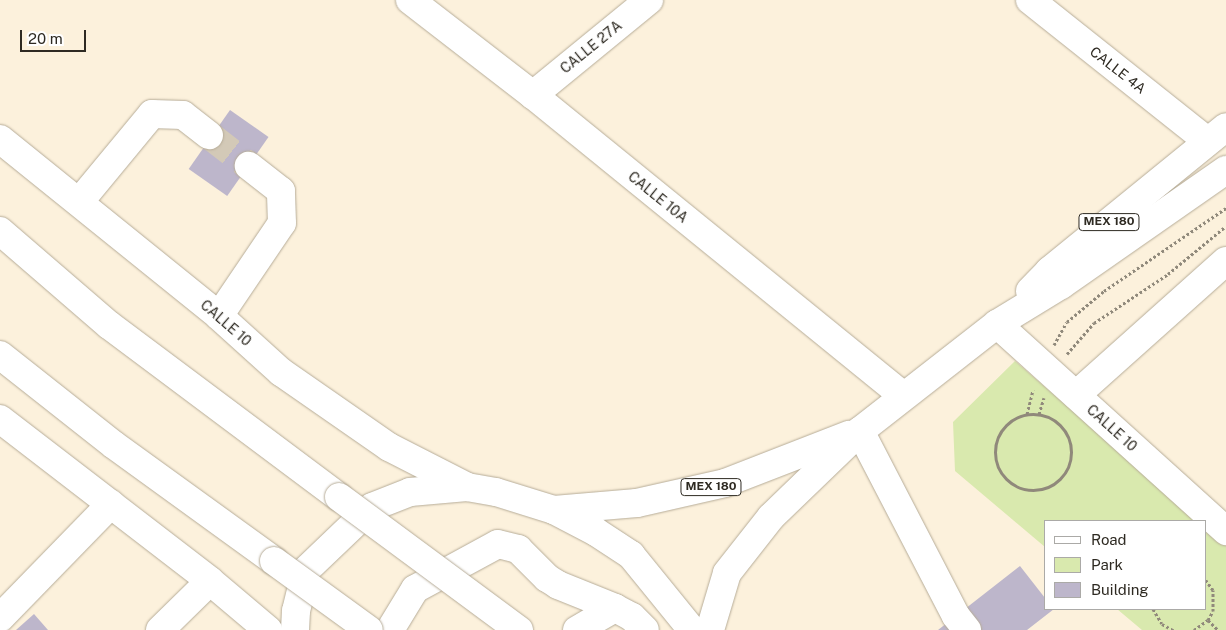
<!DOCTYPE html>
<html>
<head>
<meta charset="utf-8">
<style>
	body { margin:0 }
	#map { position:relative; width:1226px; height:630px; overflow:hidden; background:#fcf1dc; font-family:"Public Sans",sans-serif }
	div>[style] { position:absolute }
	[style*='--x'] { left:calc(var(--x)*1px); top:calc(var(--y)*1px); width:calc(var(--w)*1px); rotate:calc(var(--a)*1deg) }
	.green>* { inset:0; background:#d9e9ae }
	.building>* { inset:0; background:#bdb6cb; transform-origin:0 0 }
	.minor-tunnel>* { height:28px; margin-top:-14px; transform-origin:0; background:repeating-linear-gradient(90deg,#d3c9b7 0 28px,transparent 0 42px) }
	.path>* { height:3px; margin-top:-1.5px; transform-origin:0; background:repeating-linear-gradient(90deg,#90897b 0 2.5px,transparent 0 5px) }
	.path>.ring { margin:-1.5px; padding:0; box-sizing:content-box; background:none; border:3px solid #90897b; border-radius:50% }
	.roads { filter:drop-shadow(0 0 1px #b6ac98) drop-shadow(0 0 1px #b6ac98) }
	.minor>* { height:28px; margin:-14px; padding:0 14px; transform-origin:14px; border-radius:14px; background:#fff }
	.major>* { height:28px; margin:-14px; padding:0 14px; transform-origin:14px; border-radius:14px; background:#fff }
	.highway>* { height:28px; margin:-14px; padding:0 14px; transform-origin:14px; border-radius:14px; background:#fff }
	.bridges { filter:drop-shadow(0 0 1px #b6ac98) drop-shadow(0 0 1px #b6ac98) }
	.highway-bridge>* { height:28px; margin:-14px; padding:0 14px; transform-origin:14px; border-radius:14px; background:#fff }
	span { translate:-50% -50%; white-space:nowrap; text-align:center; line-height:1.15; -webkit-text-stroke:4px #fff; paint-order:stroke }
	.shield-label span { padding:1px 4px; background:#fff; border:1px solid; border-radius:4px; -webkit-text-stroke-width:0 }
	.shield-label { font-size:12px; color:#2e2a22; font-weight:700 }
	.street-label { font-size:14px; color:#2e2a22 }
	.legend { position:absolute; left:1044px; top:520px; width:162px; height:90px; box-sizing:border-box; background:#fff; border:1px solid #abaaa7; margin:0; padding:6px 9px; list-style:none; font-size:15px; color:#2e2a22 }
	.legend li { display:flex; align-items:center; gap:10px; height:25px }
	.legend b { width:25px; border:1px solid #abaaa7 }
	.scale { position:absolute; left:20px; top:30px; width:66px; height:22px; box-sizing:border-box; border:2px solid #2e2a22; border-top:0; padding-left:6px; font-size:15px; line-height:18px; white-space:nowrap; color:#2e2a22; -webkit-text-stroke:4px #fff; paint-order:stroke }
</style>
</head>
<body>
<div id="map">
	<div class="green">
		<div style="clip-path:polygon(1015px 361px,1199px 521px,1045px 521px,1045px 547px,955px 471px,953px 422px)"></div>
		<div style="clip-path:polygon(1205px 526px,1226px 545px,1226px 630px,1142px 630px,1117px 609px,1205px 609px)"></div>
	</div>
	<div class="building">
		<div style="left:230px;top:110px;width:47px;height:72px;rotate:35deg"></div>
		<div style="clip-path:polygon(1020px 566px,1045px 598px,1045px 609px,1054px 609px,1027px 630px,938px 630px)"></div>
		<div style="clip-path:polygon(34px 614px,48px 630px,16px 630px)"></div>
	</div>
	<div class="minor-tunnel">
		<div style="--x:209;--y:135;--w:51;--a:37.8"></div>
	</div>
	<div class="path">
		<div style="--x:1054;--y:345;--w:26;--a:-61"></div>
		<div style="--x:1067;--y:322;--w:48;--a:-40"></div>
		<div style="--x:1104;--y:291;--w:148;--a:-34.2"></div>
		<div style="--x:1067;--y:354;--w:41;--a:-48.9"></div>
		<div style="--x:1094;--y:323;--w:89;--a:-33.5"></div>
		<div style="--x:1168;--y:274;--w:75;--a:-39.6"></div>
		<div style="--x:1027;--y:414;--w:25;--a:-76"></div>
		<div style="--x:1039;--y:414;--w:17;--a:-73"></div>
		<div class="ring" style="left:995px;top:414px;width:73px;height:73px"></div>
		<div style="--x:1153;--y:609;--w:17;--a:59"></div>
		<div style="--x:1162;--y:624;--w:13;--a:29"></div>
		<div style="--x:1208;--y:620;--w:14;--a:45"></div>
		<div style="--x:1194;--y:630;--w:17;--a:-36"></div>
		<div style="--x:1208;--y:620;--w:10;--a:-61"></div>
		<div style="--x:1213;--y:611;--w:21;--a:-90"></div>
		<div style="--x:1213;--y:590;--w:14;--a:-126"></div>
	</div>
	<div class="roads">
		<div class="minor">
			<div style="--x:410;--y:0;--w:155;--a:37.7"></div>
			<div style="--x:533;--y:95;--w:477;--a:39.1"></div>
			<div style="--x:1030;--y:0;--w:226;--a:38.5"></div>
			<div style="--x:533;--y:95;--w:150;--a:-39.3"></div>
			<div style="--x:80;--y:201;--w:113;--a:-50.4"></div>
			<div style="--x:152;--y:114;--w:31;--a:2"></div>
			<div style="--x:183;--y:115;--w:33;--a:38"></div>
			<div style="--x:219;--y:316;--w:112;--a:-55.9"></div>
			<div style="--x:282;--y:223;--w:32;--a:-92"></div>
			<div style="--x:281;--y:191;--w:41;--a:-142"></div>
			<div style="--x:997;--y:324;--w:309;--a:42.1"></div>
			<div style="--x:1076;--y:395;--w:201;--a:-41.8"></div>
			<div style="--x:860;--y:431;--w:208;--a:62.6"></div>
			<div style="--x:956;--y:616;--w:18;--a:52"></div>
			<div style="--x:0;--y:618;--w:159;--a:-45.8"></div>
			<div style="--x:160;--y:630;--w:70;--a:-44.4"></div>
			<div style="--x:390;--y:630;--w:48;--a:-58.6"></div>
			<div style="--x:415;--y:589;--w:94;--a:-28.5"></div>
			<div style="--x:498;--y:544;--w:21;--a:14"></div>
			<div style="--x:518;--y:549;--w:41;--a:45"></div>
			<div style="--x:547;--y:578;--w:13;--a:32"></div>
			<div style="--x:558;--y:585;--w:61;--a:22"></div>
			<div style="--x:577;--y:630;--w:44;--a:-30.1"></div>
			<div style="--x:615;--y:608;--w:19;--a:28"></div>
			<div style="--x:632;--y:617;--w:18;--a:45"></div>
		</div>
		<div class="major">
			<div style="--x:0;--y:139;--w:282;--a:38.9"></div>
			<div style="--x:219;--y:316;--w:84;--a:42.1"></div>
			<div style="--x:281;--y:372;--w:131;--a:34.8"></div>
			<div style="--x:389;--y:447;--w:88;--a:27.1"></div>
			<div style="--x:1030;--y:291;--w:28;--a:-46"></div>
			<div style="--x:1049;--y:271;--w:228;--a:-39.1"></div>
			<div style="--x:0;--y:419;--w:265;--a:37.6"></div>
			<div style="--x:210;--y:581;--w:76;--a:40.2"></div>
			<div style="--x:554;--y:510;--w:83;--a:-4.8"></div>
			<div style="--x:637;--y:503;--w:90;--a:-12.8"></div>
			<div style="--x:725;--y:483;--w:133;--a:-21.2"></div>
			<div style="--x:710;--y:630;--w:59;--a:-73.4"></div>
			<div style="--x:727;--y:573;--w:71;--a:-51.8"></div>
			<div style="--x:771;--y:517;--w:124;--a:-44"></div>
			<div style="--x:860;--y:431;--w:174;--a:-38"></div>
			<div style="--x:997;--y:324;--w:75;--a:-31.4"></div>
			<div style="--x:1061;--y:285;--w:201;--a:-34.9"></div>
		</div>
		<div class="highway">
			<div style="--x:0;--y:231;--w:144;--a:40.8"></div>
			<div style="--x:109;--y:325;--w:287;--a:36.8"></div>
			<div style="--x:0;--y:355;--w:145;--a:38.3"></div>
			<div style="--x:114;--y:445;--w:198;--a:35.9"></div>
			<div style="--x:295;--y:630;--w:19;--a:-87"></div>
			<div style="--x:296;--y:611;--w:42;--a:-76.3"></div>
			<div style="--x:306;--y:570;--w:91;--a:-43.7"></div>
			<div style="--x:372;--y:507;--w:41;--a:-21.5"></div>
			<div style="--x:410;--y:492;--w:57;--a:-5"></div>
			<div style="--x:467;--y:487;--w:29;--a:10"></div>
			<div style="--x:496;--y:492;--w:61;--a:17.2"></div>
			<div style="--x:554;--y:510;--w:47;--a:27.6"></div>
			<div style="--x:596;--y:532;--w:42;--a:33.3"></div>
			<div style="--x:631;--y:555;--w:97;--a:50.9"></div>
		</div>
	</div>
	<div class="bridges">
		<div class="highway-bridge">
			<div style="--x:339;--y:497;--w:224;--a:36.5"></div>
			<div style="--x:274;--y:561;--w:117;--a:36"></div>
		</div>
	</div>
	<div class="shield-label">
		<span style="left:1109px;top:222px">MEX 180</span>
		<span style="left:711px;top:487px">MEX 180</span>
	</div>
	<div class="street-label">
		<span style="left:591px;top:47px;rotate:-39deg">CALLE 27A</span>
		<span style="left:1118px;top:70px;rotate:38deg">CALLE 4A</span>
		<span style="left:658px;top:197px;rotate:39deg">CALLE 10A</span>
		<span style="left:226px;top:323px;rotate:41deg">CALLE 10</span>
		<span style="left:1112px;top:428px;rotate:42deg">CALLE 10</span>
	</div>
	<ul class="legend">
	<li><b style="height:6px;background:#fff"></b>Road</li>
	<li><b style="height:14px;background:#d9e9ae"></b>Park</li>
	<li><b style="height:14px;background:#bdb6cb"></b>Building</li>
	</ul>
	<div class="scale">20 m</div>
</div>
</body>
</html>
